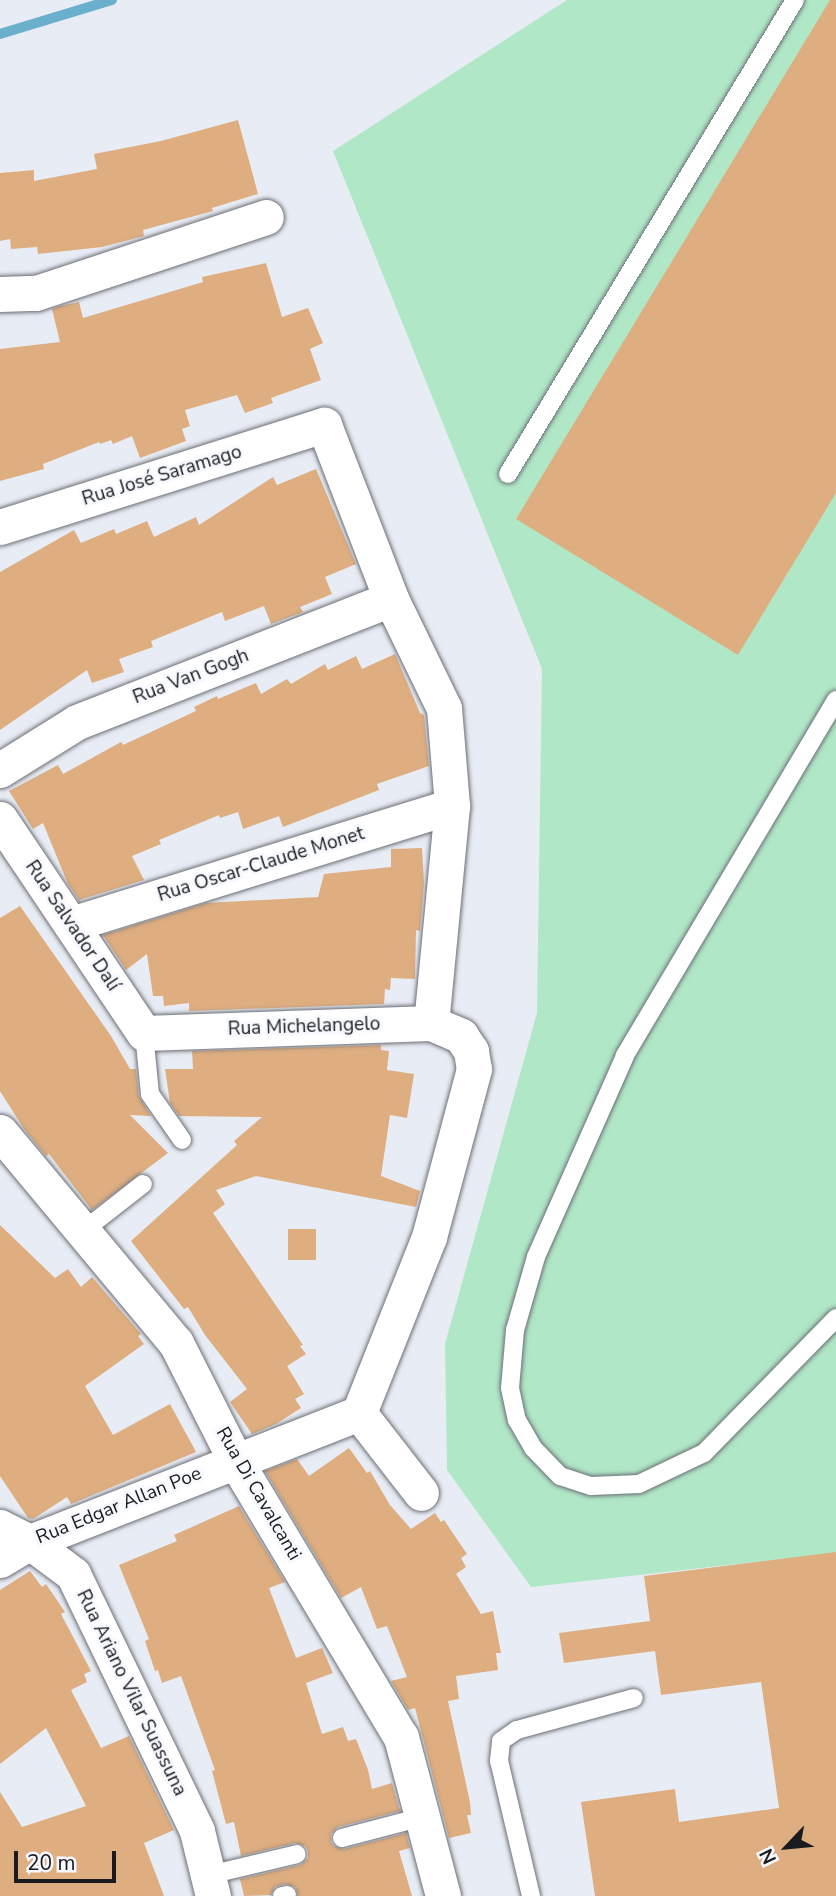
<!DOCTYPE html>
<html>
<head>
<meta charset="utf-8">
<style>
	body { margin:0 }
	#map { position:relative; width:836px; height:1896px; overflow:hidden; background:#e8ecf4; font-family:"Nunito Sans",sans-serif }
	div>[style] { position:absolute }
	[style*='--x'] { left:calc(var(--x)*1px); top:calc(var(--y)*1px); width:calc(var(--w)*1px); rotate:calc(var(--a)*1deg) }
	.green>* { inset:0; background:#b0e7c6 }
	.stream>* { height:10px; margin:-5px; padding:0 5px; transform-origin:5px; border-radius:5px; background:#6aafcc }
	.building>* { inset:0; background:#deae81; transform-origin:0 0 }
	.roads { filter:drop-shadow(0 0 2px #6c6f76) drop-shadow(0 0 2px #6c6f76) }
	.service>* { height:18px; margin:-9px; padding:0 9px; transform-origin:9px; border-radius:9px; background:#fff }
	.minor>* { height:35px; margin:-17.5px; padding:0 17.5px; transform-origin:17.5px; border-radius:17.5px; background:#fff }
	span { translate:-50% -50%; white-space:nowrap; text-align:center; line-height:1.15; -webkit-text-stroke:6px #f7f9fe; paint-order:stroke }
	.street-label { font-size:19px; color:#1a1b1e }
	.north { position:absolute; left:752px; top:1812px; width:70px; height:70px; -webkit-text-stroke:5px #f7f9fe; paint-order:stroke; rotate:244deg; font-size:19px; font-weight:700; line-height:28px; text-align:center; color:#1a1b1e }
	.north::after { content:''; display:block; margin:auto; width:24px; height:32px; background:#1a1b1e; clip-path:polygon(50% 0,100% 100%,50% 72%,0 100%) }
	.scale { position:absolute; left:14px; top:1851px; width:102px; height:32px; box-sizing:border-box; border:4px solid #1a1b1e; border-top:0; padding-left:9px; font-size:21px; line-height:24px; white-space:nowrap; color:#1a1b1e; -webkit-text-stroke:5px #f7f9fe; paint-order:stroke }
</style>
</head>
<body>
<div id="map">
	<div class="green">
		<div style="clip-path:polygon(567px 0,836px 0,836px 1553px,531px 1587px,447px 1470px,445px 1344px,537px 1013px,542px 669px,333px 151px)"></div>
	</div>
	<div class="stream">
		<div style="--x:0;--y:34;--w:117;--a:-16.9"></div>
	</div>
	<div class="building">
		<div style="clip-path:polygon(830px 0,836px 0,836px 493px,738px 655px,516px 519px)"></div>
		<div style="clip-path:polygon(238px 120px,258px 194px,212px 208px,213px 211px,143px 230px,144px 236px,102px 247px,38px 254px,37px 247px,11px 249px,10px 239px,0 241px,0 173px,34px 170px,34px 181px,97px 169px,94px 154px,161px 141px)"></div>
		<div style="clip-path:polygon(266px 263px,282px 317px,308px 308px,323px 343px,310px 349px,321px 380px,271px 398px,273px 403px,245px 413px,237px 395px,185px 410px,190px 426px,182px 429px,186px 441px,140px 458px,132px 436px,113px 444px,111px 440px,100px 444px,99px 442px,43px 464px,44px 469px,0 481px,0 349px,60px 342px,52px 309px,60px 306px,79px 302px,83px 318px,203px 282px,202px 277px)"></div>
		<div style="clip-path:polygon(316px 469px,356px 564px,325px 577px,332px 594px,300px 607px,303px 612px,271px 624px,264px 606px,225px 621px,222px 612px,151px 641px,153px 647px,119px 659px,124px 672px,92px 683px,87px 670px,0 730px,0 572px,74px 530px,81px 543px,114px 529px,116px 534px,147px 521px,154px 537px,196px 517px,199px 525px,273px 477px,277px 485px)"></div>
		<div style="clip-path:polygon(395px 654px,420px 713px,424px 715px,429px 766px,377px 784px,379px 790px,283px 827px,279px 816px,243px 829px,238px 812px,220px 818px,219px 815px,159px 840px,161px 844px,132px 856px,144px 880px,79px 900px,68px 884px,43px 823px,33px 829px,9px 791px,58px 765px,63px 774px,121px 742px,123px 745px,196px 711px,194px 707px,217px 696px,218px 699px,256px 683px,261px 694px,287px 679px,291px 684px,325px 664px,328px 670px,356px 656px,362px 669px)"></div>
		<div style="clip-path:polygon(422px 848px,424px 883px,420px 931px,416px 930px,415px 979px,391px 978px,390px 990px,385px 989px,384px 1004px,189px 1011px,189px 1003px,164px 1006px,163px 996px,153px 996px,147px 954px,126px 970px,103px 935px,206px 903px,318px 897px,324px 874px,391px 867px,391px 849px)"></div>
		<div style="clip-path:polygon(20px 906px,111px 1036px,130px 1069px,136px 1069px,139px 1096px,151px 1116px,130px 1115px,168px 1153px,92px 1210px,49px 1154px,46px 1156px,24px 1129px,0 1091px,0 918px)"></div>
		<div style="clip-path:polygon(381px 1045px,381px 1050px,389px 1051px,387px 1070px,414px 1074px,407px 1118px,390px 1115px,381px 1176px,420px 1191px,416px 1207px,256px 1176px,216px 1190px,225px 1204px,213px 1213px,303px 1345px,300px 1346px,306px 1354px,287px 1366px,304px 1394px,295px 1399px,301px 1408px,276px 1424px,252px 1434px,230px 1402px,247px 1389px,205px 1335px,188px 1307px,184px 1309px,131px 1241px,237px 1145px,234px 1141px,262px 1117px,179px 1116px,170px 1103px,165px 1069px,193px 1069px,192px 1051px)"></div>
		<div style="clip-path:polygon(0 1225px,55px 1278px,68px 1269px,81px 1287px,92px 1277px,141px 1334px,138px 1336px,144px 1344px,85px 1386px,113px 1435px,170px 1404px,196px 1452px,71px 1504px,67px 1497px,33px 1519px,28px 1518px,0 1476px)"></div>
		<div style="left:288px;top:1229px;width:28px;height:31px"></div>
		<div style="clip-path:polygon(349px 1448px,367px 1473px,370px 1471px,390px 1505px,411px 1529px,435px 1513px,441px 1522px,444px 1520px,467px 1554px,461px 1558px,466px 1567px,456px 1574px,481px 1614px,493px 1611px,501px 1653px,496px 1653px,498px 1670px,456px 1676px,459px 1699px,448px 1701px,470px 1802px,471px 1815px,467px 1815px,471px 1833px,449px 1838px,415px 1708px,408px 1710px,391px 1681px,407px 1677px,387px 1626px,377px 1629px,361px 1587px,341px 1598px,265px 1471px,297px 1459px,309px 1476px)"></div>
		<div style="clip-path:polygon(239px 1506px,285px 1582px,269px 1588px,296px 1658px,322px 1648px,333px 1673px,306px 1683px,322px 1734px,343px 1727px,348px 1741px,356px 1739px,368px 1770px,372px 1789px,392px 1783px,400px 1811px,338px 1827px,331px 1834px,331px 1842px,334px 1846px,344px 1849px,406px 1833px,410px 1848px,399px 1851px,412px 1896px,298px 1896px,295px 1887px,285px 1884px,275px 1887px,271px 1895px,244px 1896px,240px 1879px,300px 1865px,308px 1858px,308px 1851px,305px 1846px,295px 1843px,241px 1856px,234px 1822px,226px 1824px,212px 1771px,215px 1770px,181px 1676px,162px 1683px,158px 1670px,155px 1671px,145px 1641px,149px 1639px,119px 1565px,177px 1541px,174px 1535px)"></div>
		<div style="clip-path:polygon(836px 1552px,836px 1896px,595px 1896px,581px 1802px,675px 1789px,679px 1822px,779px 1808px,761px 1682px,661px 1695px,655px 1651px,564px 1663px,559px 1633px,650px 1621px,644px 1576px)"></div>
		<div style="clip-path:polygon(30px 1571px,42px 1587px,46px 1584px,65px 1612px,61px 1614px,91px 1671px,84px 1674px,87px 1682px,71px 1690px,101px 1748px,129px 1736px,174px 1830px,144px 1843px,164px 1896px,0 1896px,0 1792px,22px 1827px,86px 1806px,46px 1728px,0 1764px,0 1590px)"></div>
	</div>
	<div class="roads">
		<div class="service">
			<div style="--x:508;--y:474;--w:554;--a:-58.81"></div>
			<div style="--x:836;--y:700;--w:414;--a:120.7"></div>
			<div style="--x:625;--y:1056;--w:220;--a:113.9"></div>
			<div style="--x:536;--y:1257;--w:76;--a:106"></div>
			<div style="--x:515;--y:1330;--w:58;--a:94.9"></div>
			<div style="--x:510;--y:1388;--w:33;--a:78"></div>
			<div style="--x:517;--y:1420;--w:32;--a:60"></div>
			<div style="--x:533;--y:1448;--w:39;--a:46"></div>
			<div style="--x:560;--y:1476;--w:33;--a:18"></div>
			<div style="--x:591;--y:1486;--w:48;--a:-2.4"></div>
			<div style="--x:639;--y:1484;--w:72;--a:-25.5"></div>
			<div style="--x:704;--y:1453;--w:189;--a:-45.6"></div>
			<div style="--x:144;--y:1033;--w:61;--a:84.4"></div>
			<div style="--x:150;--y:1094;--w:56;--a:55.2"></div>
			<div style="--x:83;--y:1231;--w:76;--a:-38.1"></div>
			<div style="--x:342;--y:1838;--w:83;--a:-14.7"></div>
			<div style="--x:209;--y:1875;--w:90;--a:-13.4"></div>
			<div style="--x:282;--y:1896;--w:5;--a:-11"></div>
			<div style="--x:531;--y:1896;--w:139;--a:-103.3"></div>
			<div style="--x:499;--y:1761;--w:20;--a:-84"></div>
			<div style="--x:501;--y:1741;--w:19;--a:-35"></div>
			<div style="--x:517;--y:1730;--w:121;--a:-15.3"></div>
		</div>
		<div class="minor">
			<div style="--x:0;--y:294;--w:36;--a:-2"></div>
			<div style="--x:36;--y:293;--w:242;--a:-18.3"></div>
			<div style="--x:0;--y:527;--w:340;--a:-17.5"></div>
			<div style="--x:324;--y:425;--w:186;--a:68.9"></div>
			<div style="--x:391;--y:599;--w:121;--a:64.1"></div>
			<div style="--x:444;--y:708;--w:98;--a:85.3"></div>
			<div style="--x:452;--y:806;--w:218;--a:95.5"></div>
			<div style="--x:0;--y:770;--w:91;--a:-31.9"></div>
			<div style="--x:77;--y:722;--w:337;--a:-21.4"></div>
			<div style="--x:0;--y:819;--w:258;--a:56.1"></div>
			<div style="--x:144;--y:1033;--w:287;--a:-2"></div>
			<div style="--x:431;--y:1023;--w:33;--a:23"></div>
			<div style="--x:461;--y:1036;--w:18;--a:56"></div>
			<div style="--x:471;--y:1051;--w:18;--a:81"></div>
			<div style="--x:474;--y:1069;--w:174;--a:105"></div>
			<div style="--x:429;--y:1237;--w:189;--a:111.7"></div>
			<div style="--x:71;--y:924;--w:399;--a:-17.2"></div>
			<div style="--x:0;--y:1132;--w:275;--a:50.2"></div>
			<div style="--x:176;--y:1343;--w:131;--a:63.2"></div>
			<div style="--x:235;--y:1460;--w:323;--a:59.1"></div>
			<div style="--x:401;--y:1737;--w:164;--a:75.2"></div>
			<div style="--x:359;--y:1413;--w:101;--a:52.2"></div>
			<div style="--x:0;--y:1527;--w:34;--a:27"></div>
			<div style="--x:30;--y:1542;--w:54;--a:36.7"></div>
			<div style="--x:73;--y:1574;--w:285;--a:64.2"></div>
			<div style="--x:197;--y:1831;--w:67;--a:76.2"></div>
			<div style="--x:0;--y:1560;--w:35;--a:-31"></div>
			<div style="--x:30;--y:1542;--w:353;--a:-21.4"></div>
		</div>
	</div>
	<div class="street-label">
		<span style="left:162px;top:476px;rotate:-17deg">Rua José Saramago</span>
		<span style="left:191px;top:677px;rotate:-21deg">Rua Van Gogh</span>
		<span style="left:261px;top:865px;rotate:-17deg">Rua Oscar-Claude Monet</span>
		<span style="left:72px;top:926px;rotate:56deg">Rua Salvador Dalí</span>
		<span style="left:304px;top:1027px;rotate:-2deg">Rua Michelangelo</span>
		<span style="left:258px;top:1494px;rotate:60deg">Rua Di Cavalcanti</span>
		<span style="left:119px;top:1506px;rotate:-22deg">Rua Edgar Allan Poe</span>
		<span style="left:131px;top:1693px;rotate:64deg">Rua Ariano Vilar Suassuna</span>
	</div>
	<div class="north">N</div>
	<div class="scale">20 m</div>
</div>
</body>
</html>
